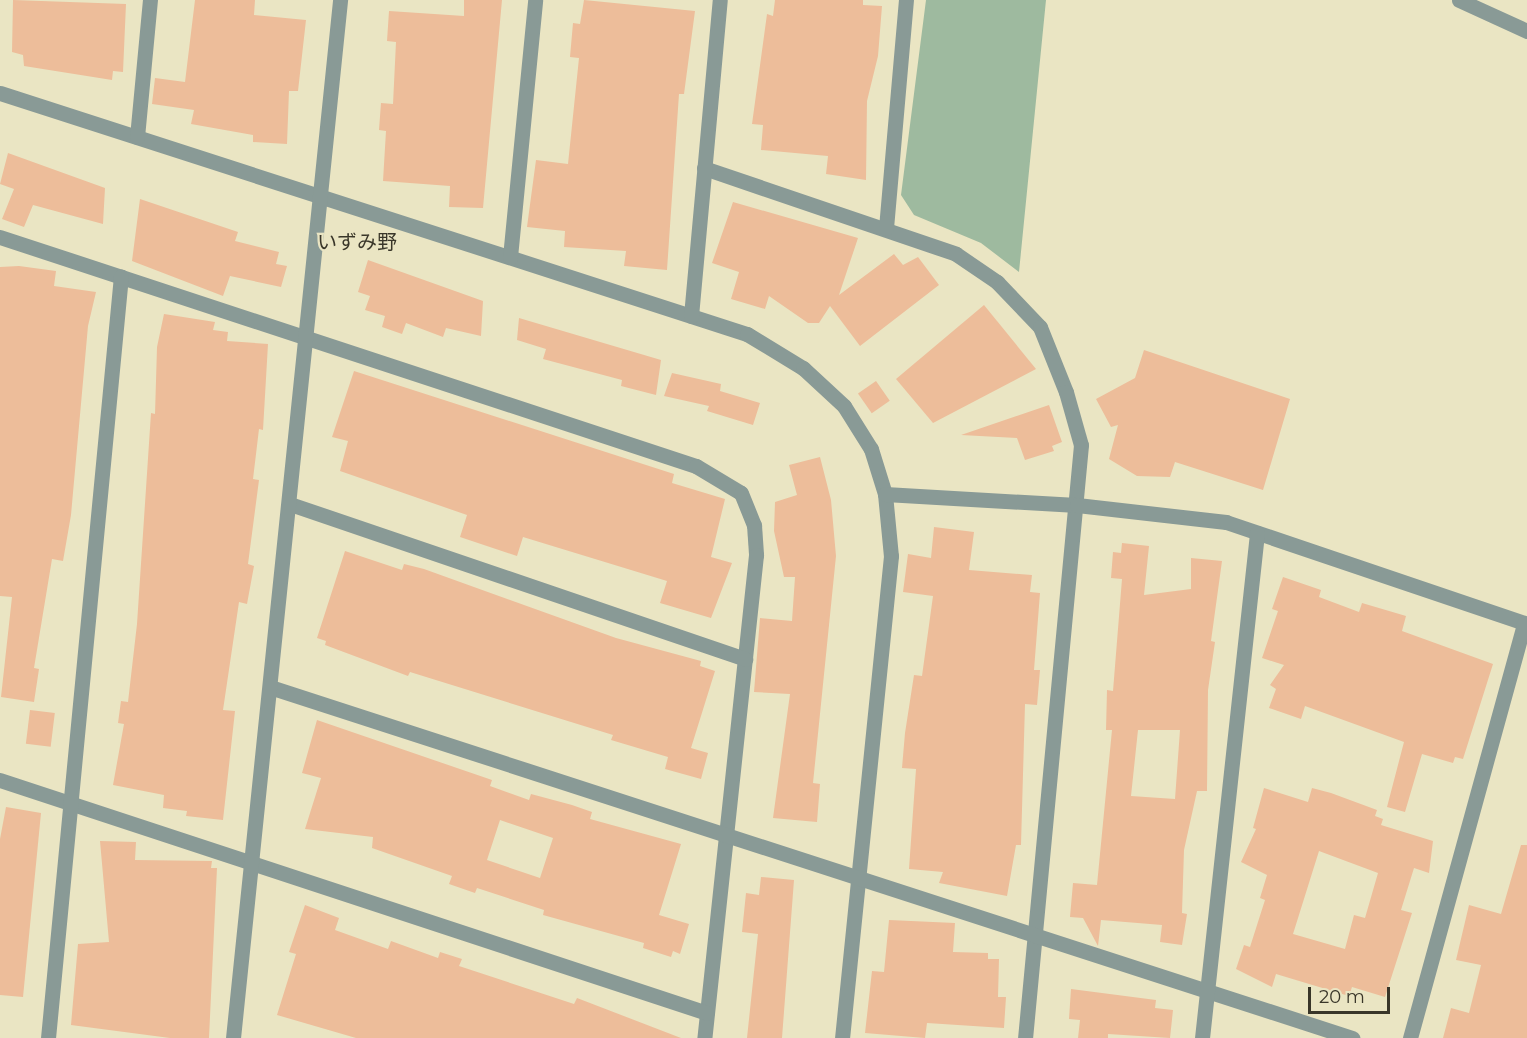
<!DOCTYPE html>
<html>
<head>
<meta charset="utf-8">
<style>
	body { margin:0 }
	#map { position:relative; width:1527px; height:1038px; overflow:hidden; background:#eae5c3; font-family:Montserrat,"Noto Sans JP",sans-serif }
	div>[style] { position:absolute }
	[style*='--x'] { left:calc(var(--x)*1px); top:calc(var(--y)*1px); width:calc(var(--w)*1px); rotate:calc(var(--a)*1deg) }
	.green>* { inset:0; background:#9eba9f }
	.building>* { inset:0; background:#edbd9a; transform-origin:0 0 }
	.street>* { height:15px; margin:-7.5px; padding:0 7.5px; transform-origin:7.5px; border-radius:7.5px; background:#899a96 }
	span { translate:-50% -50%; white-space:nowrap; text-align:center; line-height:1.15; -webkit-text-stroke:4.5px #eae5c3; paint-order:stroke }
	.quarter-label { font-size:20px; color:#393629 }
	.scale { position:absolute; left:1308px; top:987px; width:82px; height:27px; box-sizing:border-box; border:3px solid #393629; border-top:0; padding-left:8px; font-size:18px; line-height:21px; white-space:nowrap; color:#393629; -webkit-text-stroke:4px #eae5c3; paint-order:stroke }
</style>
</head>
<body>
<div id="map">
	<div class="green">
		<div style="clip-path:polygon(926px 0,1046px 0,1019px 272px,981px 243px,914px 215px,901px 195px)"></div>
	</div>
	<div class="building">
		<div style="clip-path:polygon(13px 0,126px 4px,123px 72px,113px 71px,112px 80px,24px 66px,23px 55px,12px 52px)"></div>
		<div style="clip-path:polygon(195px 0,255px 0,254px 15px,306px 20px,298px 91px,289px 91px,287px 144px,253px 142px,253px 135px,191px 124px,194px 110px,152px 104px,155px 78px,185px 82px)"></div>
		<div style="clip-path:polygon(464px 0,502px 0,483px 208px,449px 207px,450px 186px,383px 181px,386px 131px,379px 130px,381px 103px,393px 104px,396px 42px,387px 41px,389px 11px,464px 16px)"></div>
		<div style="clip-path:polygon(584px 0,695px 11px,684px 94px,679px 94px,667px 270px,624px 266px,626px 251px,564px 247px,565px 231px,527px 227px,536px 160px,568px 164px,579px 58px,570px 57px,573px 23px,580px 24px)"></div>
		<div style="clip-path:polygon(775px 0,863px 0,863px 5px,882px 6px,878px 56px,867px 101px,866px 180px,826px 174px,828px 156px,761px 150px,763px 125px,752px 124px,767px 14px,773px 16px)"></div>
		<div style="clip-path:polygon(8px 153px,105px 188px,103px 224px,33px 205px,24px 227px,2px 219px,14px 189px,0 184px)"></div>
		<div style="clip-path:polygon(140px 199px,238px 232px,235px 241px,279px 252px,276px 264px,287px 266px,281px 287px,230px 276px,223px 296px,132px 261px)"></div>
		<div style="clip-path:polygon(733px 202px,858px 238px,839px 295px,894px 254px,903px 265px,918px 257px,939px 285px,860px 346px,830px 306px,819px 323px,808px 323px,769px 296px,765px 309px,731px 299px,739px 272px,712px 263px)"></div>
		<div style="clip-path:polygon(368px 260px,483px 301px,481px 336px,446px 328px,443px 337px,406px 323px,402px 334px,382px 327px,385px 316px,365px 310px,370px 296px,358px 292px)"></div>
		<div style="clip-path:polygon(19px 266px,56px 271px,54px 286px,96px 292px,88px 326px,71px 515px,63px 561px,52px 559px,34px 668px,39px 669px,34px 702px,1px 697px,12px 597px,0 596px,0 267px)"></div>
		<div style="clip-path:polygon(984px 305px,1036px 369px,933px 423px,896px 379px)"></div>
		<div style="clip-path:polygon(164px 314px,215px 322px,213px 330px,228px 332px,227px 341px,268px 344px,263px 430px,259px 429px,253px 479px,259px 480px,248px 564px,254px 566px,247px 604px,239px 602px,223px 710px,235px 711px,223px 820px,186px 816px,187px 811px,163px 808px,164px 795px,113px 785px,124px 724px,118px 723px,121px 701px,128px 702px,137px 624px,151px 413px,155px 414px,157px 347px)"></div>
		<div style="clip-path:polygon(519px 318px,661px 360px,656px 395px,621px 386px,622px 380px,543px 359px,546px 349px,517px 340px)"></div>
		<div style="clip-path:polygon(1144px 350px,1290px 399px,1263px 490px,1175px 462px,1170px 477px,1137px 476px,1109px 459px,1118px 425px,1111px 427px,1096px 399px,1135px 378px)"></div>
		<div style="clip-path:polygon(354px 371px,674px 474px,672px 483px,725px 499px,711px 557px,732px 563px,711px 618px,660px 603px,667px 581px,523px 537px,517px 556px,460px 537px,467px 515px,340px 471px,348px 441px,332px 437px)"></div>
		<div style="clip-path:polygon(672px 373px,721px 384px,720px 391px,760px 403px,753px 425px,707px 411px,709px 406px,664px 396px)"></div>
		<div style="left:876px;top:381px;width:24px;height:22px;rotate:55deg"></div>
		<div style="clip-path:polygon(1049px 405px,1062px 442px,1052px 446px,1054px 451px,1025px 460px,1017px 438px,961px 435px)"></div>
		<div style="clip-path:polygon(820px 457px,831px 500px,836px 556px,813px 783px,820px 784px,817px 822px,773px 818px,790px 694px,754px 692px,760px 618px,792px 621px,795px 577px,784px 577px,774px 531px,775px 502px,797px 495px,789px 465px)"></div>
		<div style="clip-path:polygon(934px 527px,974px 532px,969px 570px,1032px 575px,1030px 592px,1040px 593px,1034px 670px,1040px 670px,1037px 705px,1025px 704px,1021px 845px,1016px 845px,1007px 896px,939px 883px,943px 872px,909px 869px,916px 769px,902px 768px,905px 733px,914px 675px,922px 676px,933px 596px,903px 592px,908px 554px,931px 558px)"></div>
		<div style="clip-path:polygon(evenodd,1122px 543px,1149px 546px,1144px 595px,1191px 589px,1191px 558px,1222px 561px,1211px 641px,1215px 642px,1208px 690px,1207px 791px,1197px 791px,1184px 850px,1182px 913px,1187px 914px,1182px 945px,1160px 942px,1162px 925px,1101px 920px,1098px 946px,1083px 918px,1070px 917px,1073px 883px,1097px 885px,1112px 730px,1106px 730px,1107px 690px,1113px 691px,1122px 579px,1111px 578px,1113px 552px,1121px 553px,1122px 543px,1138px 730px,1180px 730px,1175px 799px,1131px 796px,1138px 730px)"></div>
		<div style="clip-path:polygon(345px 551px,402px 570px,404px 564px,424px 569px,616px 638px,701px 661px,700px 666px,715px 671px,691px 748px,708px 753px,701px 779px,665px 769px,668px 757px,611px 740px,613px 735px,410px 672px,408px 676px,325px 645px,326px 641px,317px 638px)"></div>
		<div style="clip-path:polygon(1283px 577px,1321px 590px,1319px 597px,1359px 612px,1362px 603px,1406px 616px,1402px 631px,1493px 664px,1463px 759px,1455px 757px,1453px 763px,1422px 754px,1405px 812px,1387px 807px,1404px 742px,1305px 706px,1301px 719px,1269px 708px,1276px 689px,1270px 685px,1284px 665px,1262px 658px,1278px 611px,1272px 609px)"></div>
		<div style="left:30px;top:710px;width:25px;height:34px;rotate:7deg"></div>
		<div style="clip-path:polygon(evenodd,317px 720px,492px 780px,490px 786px,529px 800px,531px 794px,572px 805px,592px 812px,590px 819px,681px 844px,659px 915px,689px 924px,680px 954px,673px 951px,671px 957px,643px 948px,644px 943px,543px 915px,544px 910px,477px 888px,475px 893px,449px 884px,452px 876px,372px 848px,373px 837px,305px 829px,321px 778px,302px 773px,317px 720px,500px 820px,553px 838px,540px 878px,487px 860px,500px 820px)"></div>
		<div style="clip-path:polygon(evenodd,1264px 788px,1308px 802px,1312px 788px,1331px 793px,1377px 810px,1375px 816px,1383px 819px,1381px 825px,1433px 841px,1429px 873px,1414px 868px,1401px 910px,1412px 913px,1385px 997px,1352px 987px,1349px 996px,1276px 974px,1272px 987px,1236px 969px,1244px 945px,1250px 947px,1265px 900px,1260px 898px,1267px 875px,1241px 862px,1256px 829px,1253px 828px,1264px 788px,1319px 851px,1378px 873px,1365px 918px,1354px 915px,1345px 949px,1293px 934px,1319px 851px)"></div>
		<div style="clip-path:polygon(6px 807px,41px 813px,23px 997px,0 995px,0 839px)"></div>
		<div style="clip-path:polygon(100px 841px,136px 842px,135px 860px,212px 861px,211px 868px,217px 868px,209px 1038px,170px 1038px,71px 1025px,78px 944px,109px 942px)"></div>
		<div style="clip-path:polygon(1521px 845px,1527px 845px,1527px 1038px,1443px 1038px,1451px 1008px,1469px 1013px,1481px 965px,1456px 960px,1469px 905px,1501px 914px)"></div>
		<div style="clip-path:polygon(761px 877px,794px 880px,782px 1038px,747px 1038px,758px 934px,742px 932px,746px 893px,759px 895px)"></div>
		<div style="clip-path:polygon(305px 905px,339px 918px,335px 930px,388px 949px,391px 941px,438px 958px,440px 952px,462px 959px,459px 966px,574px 1004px,577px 998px,681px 1038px,356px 1038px,277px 1015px,296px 954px,289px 952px)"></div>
		<div style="clip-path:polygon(889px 920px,955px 923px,953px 952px,988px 953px,988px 959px,999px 959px,998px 997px,1006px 997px,1004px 1028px,927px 1023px,925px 1038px,865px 1033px,872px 971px,884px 972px)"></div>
		<div style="clip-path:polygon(1071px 989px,1156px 1000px,1155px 1008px,1173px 1010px,1170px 1038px,1108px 1034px,1108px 1038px,1078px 1038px,1080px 1020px,1069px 1019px)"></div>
	</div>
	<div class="street">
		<div style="--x:1459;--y:0;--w:75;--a:24.5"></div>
		<div style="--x:0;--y:93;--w:785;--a:17.88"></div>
		<div style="--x:747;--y:334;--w:66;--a:31.3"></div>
		<div style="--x:803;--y:368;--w:56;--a:42.8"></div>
		<div style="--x:844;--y:406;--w:51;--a:57.9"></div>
		<div style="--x:871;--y:449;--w:47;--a:72.7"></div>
		<div style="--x:885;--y:494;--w:62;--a:84.5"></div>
		<div style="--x:891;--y:556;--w:484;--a:95.8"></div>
		<div style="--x:137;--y:137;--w:138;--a:-84.6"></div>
		<div style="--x:704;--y:168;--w:266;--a:18.8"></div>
		<div style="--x:956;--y:254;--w:50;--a:34.3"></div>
		<div style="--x:997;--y:282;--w:62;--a:46.3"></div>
		<div style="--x:1040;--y:327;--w:70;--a:68.2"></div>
		<div style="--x:1066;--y:392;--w:55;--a:74.2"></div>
		<div style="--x:1081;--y:445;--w:596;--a:95.39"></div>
		<div style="--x:886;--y:228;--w:229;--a:-85"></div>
		<div style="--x:0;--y:237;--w:733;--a:18.21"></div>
		<div style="--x:696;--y:466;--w:52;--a:31"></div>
		<div style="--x:741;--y:493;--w:35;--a:68"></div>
		<div style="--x:754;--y:525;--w:30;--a:86"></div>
		<div style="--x:756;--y:555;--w:486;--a:96.1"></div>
		<div style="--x:510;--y:257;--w:258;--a:-84.4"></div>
		<div style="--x:691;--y:316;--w:317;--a:-84.8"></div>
		<div style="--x:885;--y:494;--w:192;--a:3.3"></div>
		<div style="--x:1077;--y:505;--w:150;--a:6.5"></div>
		<div style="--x:1226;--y:522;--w:318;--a:18.7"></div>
		<div style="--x:290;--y:504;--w:481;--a:18.8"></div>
		<div style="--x:270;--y:687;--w:1138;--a:17.97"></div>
		<div style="--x:0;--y:780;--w:744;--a:18.24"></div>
		<div style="--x:48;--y:1038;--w:765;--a:-84.53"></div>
		<div style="--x:233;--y:1038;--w:1044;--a:-84.11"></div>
		<div style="--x:1202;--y:1038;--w:508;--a:-83.78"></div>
		<div style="--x:1410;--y:1038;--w:430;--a:-74.6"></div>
	</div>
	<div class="quarter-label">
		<span style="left:357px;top:242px">いずみ野</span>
	</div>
	<div class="scale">20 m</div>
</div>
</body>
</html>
